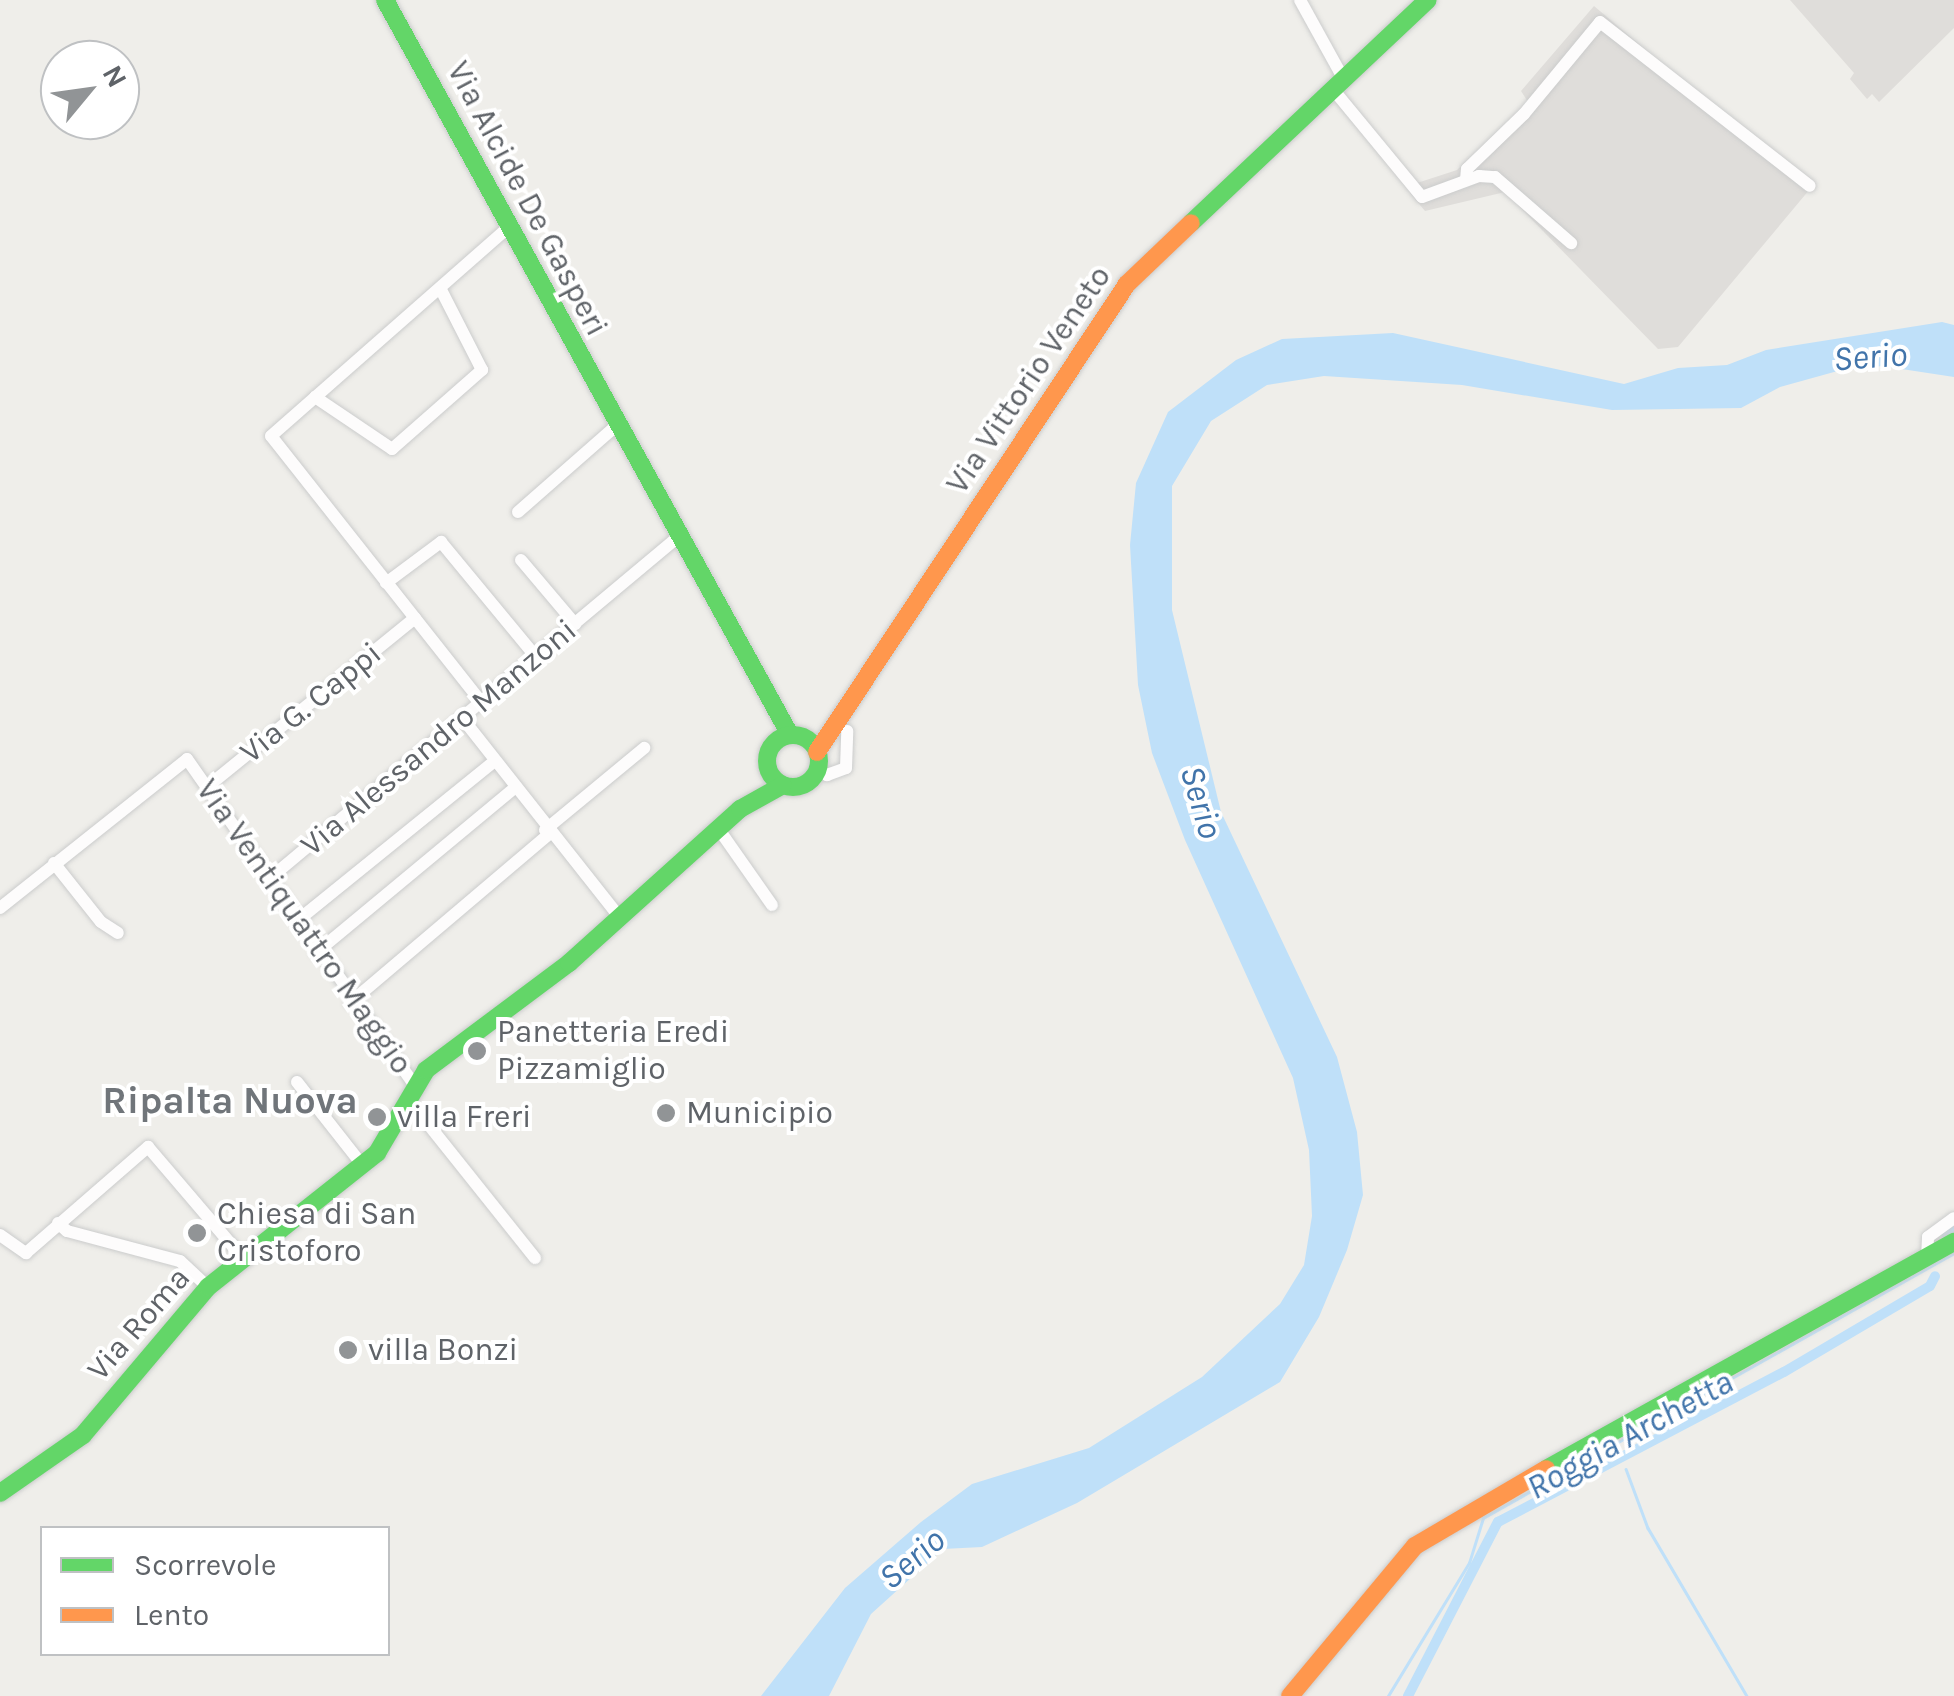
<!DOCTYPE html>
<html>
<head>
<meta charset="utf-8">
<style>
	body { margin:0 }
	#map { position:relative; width:1954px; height:1696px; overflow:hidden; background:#efeeea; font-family:Karla,sans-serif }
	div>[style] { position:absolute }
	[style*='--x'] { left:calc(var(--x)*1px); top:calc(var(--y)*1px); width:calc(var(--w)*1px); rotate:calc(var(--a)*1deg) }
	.industrial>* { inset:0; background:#dfddda }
	.water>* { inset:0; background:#bfe0f9 }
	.stream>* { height:2.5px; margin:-1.25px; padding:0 1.25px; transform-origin:1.25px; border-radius:1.25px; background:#bfe0f9 }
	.canal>* { height:10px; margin:-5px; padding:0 5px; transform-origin:5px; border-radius:5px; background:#bfe0f9 }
	.roads { filter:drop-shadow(0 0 2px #cbcccc) drop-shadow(0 0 2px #cbcccc) }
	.street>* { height:12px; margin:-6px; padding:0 6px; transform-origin:6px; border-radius:6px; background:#fdfcfc }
	.fast>* { height:18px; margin:-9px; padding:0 9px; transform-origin:9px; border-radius:9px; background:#63d668 }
	.fast>.ring { margin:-9px; padding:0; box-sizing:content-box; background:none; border:18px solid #63d668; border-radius:50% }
	.slow>* { height:18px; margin:-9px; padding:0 9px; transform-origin:9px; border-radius:9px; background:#ff974d }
	.dots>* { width:28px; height:28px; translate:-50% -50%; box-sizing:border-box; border:5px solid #fff; border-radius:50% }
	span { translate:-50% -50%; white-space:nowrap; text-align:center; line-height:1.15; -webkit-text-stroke:8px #fff; paint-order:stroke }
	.street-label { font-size:32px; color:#5f6368 }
	.poi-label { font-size:32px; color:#5f6368 }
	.left { translate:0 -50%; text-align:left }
	.water-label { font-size:35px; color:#4174aa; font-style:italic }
	.quarter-label { font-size:38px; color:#70757a; font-weight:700 }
	.legend { position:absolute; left:40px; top:1526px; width:350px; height:130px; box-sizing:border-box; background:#fff; border:2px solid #bfc1c3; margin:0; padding:12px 18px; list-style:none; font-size:30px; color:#5f6368 }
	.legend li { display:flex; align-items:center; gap:20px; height:50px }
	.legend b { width:50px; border:2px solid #bfc1c3 }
	.north { position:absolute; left:40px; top:40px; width:100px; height:100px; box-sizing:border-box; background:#fff; border:2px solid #bfc1c3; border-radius:50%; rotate:61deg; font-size:28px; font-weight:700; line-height:40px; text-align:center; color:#5f6368 }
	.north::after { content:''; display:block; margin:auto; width:35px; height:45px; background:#919496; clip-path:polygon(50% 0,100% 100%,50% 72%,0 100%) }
</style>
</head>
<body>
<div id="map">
	<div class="industrial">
		<div style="clip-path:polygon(1790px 0,1954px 0,1954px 28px,1879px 102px,1872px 94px,1867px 99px,1850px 79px,1854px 73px)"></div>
		<div style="clip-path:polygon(1594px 6px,1810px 189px,1678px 347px,1658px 349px,1505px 192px,1425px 211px,1410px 193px,1417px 183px,1457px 170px,1528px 102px,1521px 91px)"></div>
	</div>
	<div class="water">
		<div style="clip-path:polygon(1942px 322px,1954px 325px,1954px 377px,1882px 366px,1834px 372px,1780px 387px,1741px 408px,1612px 410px,1462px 385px,1324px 376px,1267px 385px,1211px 421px,1172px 486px,1172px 610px,1221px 812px,1337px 1057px,1357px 1132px,1363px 1195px,1347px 1250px,1319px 1317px,1280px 1382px,1077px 1503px,982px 1547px,943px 1549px,871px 1614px,829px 1696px,761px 1696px,845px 1588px,921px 1522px,972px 1484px,1089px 1448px,1202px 1377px,1280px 1304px,1304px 1265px,1312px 1216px,1309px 1150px,1293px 1078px,1185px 840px,1152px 753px,1138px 685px,1130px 545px,1136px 483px,1168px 412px,1236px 360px,1282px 339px,1393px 333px,1624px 384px,1678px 368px,1727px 365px,1766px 350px)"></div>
	</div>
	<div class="stream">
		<div style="--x:1626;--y:1469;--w:63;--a:69.6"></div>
		<div style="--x:1648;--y:1528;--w:195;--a:59.5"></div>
		<div style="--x:1388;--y:1696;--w:156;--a:-58.7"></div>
		<div style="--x:1469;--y:1563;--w:47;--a:-72.7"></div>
		<div style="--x:1483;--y:1518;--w:540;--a:-29.36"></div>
	</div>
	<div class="canal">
		<div style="--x:1946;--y:1234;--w:9;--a:-27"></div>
		<div style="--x:1408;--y:1696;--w:196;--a:-62.7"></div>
		<div style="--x:1498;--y:1522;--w:323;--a:-27.7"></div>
		<div style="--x:1784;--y:1372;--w:169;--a:-30.5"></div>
		<div style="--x:1930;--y:1286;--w:11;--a:-63"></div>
	</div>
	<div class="roads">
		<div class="street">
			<div style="--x:1300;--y:0;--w:89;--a:61.1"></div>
			<div style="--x:1332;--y:88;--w:141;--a:50.5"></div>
			<div style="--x:1422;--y:197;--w:61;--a:-20.2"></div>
			<div style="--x:1479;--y:176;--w:16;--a:4"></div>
			<div style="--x:1495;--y:177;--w:101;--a:41"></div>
			<div style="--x:1466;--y:180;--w:11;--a:-85"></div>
			<div style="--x:1467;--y:169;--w:79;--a:-44"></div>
			<div style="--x:1524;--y:114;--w:119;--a:-50.4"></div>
			<div style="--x:1600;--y:22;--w:266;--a:38"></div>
			<div style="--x:315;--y:397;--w:93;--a:34"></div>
			<div style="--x:392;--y:449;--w:120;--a:-41.3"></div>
			<div style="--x:482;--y:370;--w:92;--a:-117.1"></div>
			<div style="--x:518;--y:512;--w:130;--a:-41.3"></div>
			<div style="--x:521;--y:560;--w:84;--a:49.8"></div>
			<div style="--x:386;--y:583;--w:69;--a:-36.7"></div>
			<div style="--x:441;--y:542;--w:149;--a:50.4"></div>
			<div style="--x:482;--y:703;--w:340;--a:-128.3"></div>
			<div style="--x:271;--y:436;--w:315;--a:-41.3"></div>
			<div style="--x:463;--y:719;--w:253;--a:51.7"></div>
			<div style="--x:818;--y:769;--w:11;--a:34"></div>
			<div style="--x:827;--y:775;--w:20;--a:-20"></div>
			<div style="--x:846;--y:768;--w:37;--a:-88"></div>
			<div style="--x:207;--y:787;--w:268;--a:-39.1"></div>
			<div style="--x:718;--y:828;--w:94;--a:55"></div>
			<div style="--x:545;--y:830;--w:129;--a:-39.6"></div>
			<div style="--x:54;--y:863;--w:75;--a:51.5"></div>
			<div style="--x:101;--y:922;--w:20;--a:33"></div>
			<div style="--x:269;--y:879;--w:533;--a:-39.9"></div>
			<div style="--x:0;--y:908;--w:239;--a:-38.5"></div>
			<div style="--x:187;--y:759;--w:399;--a:55.1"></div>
			<div style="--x:297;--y:921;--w:251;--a:-39"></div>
			<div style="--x:317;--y:952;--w:254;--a:-39.7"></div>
			<div style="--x:351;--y:1002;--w:258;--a:-40.3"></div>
			<div style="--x:297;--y:1082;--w:107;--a:51.8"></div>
			<div style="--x:405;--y:1107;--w:22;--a:32"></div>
			<div style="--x:424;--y:1119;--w:178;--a:51.4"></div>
			<div style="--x:58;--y:1223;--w:12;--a:42"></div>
			<div style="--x:67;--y:1231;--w:117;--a:14.9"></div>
			<div style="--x:180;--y:1261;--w:38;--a:43"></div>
			<div style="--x:0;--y:1235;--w:32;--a:35"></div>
			<div style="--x:26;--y:1253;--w:162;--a:-41"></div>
			<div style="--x:148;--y:1147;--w:145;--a:49.5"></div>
			<div style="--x:1927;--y:1257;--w:20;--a:-87"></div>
			<div style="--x:1928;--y:1237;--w:32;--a:-36"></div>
		</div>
		<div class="fast">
			<div style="--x:385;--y:0;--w:839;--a:61.14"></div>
			<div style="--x:1191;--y:223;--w:325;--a:-43.3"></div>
			<div class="ring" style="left:767px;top:735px;width:34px;height:34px"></div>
			<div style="--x:1546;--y:1469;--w:467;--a:-29.1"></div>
			<div style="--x:0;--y:1493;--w:101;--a:-34.9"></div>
			<div style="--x:83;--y:1435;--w:194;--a:-49.8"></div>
			<div style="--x:208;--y:1287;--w:216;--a:-38.4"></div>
			<div style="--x:377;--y:1153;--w:96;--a:-59.4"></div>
			<div style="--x:426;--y:1070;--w:179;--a:-36.8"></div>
			<div style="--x:569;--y:963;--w:230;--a:-42"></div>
			<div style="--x:740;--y:809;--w:49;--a:-29.2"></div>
		</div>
		<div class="slow">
			<div style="--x:817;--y:752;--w:561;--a:-56.48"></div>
			<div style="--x:1127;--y:284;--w:88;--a:-43.6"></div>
			<div style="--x:1290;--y:1696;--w:195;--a:-50.2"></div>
			<div style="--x:1415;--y:1546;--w:152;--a:-30.4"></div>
		</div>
	</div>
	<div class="dots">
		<div style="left:477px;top:1051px;background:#919496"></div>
		<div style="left:666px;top:1113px;background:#919496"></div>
		<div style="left:377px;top:1117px;background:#919496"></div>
		<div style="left:197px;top:1233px;background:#919496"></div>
		<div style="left:348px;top:1350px;background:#919496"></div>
	</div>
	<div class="street-label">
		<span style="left:527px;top:199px;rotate:62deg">Via Alcide De Gasperi</span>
		<span style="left:1029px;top:380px;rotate:-56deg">Via Vittorio Veneto</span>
		<span style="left:311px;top:703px;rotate:-39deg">Via G. Cappi</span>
		<span style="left:439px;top:738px;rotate:-40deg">Via Alessandro Manzoni</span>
		<span style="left:304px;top:927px;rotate:55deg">Via Ventiquattro Maggio</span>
		<span style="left:139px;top:1324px;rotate:-49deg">Via Roma</span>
	</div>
	<div class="poi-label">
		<span class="left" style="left:497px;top:1051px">Panetteria Eredi<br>Pizzamiglio</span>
		<span class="left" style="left:686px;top:1113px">Municipio</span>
		<span class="left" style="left:397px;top:1117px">villa Freri</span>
		<span class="left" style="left:217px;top:1233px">Chiesa di San<br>Cristoforo</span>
		<span class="left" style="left:368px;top:1350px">villa Bonzi</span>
	</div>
	<div class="water-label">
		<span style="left:1870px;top:357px;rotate:-4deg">Serio</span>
		<span style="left:1201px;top:802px;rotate:74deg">Serio</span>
		<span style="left:1630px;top:1435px;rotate:-29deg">Roggia Archetta</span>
		<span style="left:912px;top:1559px;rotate:-40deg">Serio</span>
	</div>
	<div class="quarter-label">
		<span style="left:230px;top:1101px">Ripalta Nuova</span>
	</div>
	<ul class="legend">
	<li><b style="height:12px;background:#63d668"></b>Scorrevole</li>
	<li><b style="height:12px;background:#ff974d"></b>Lento</li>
	</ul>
	<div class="north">N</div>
</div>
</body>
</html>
